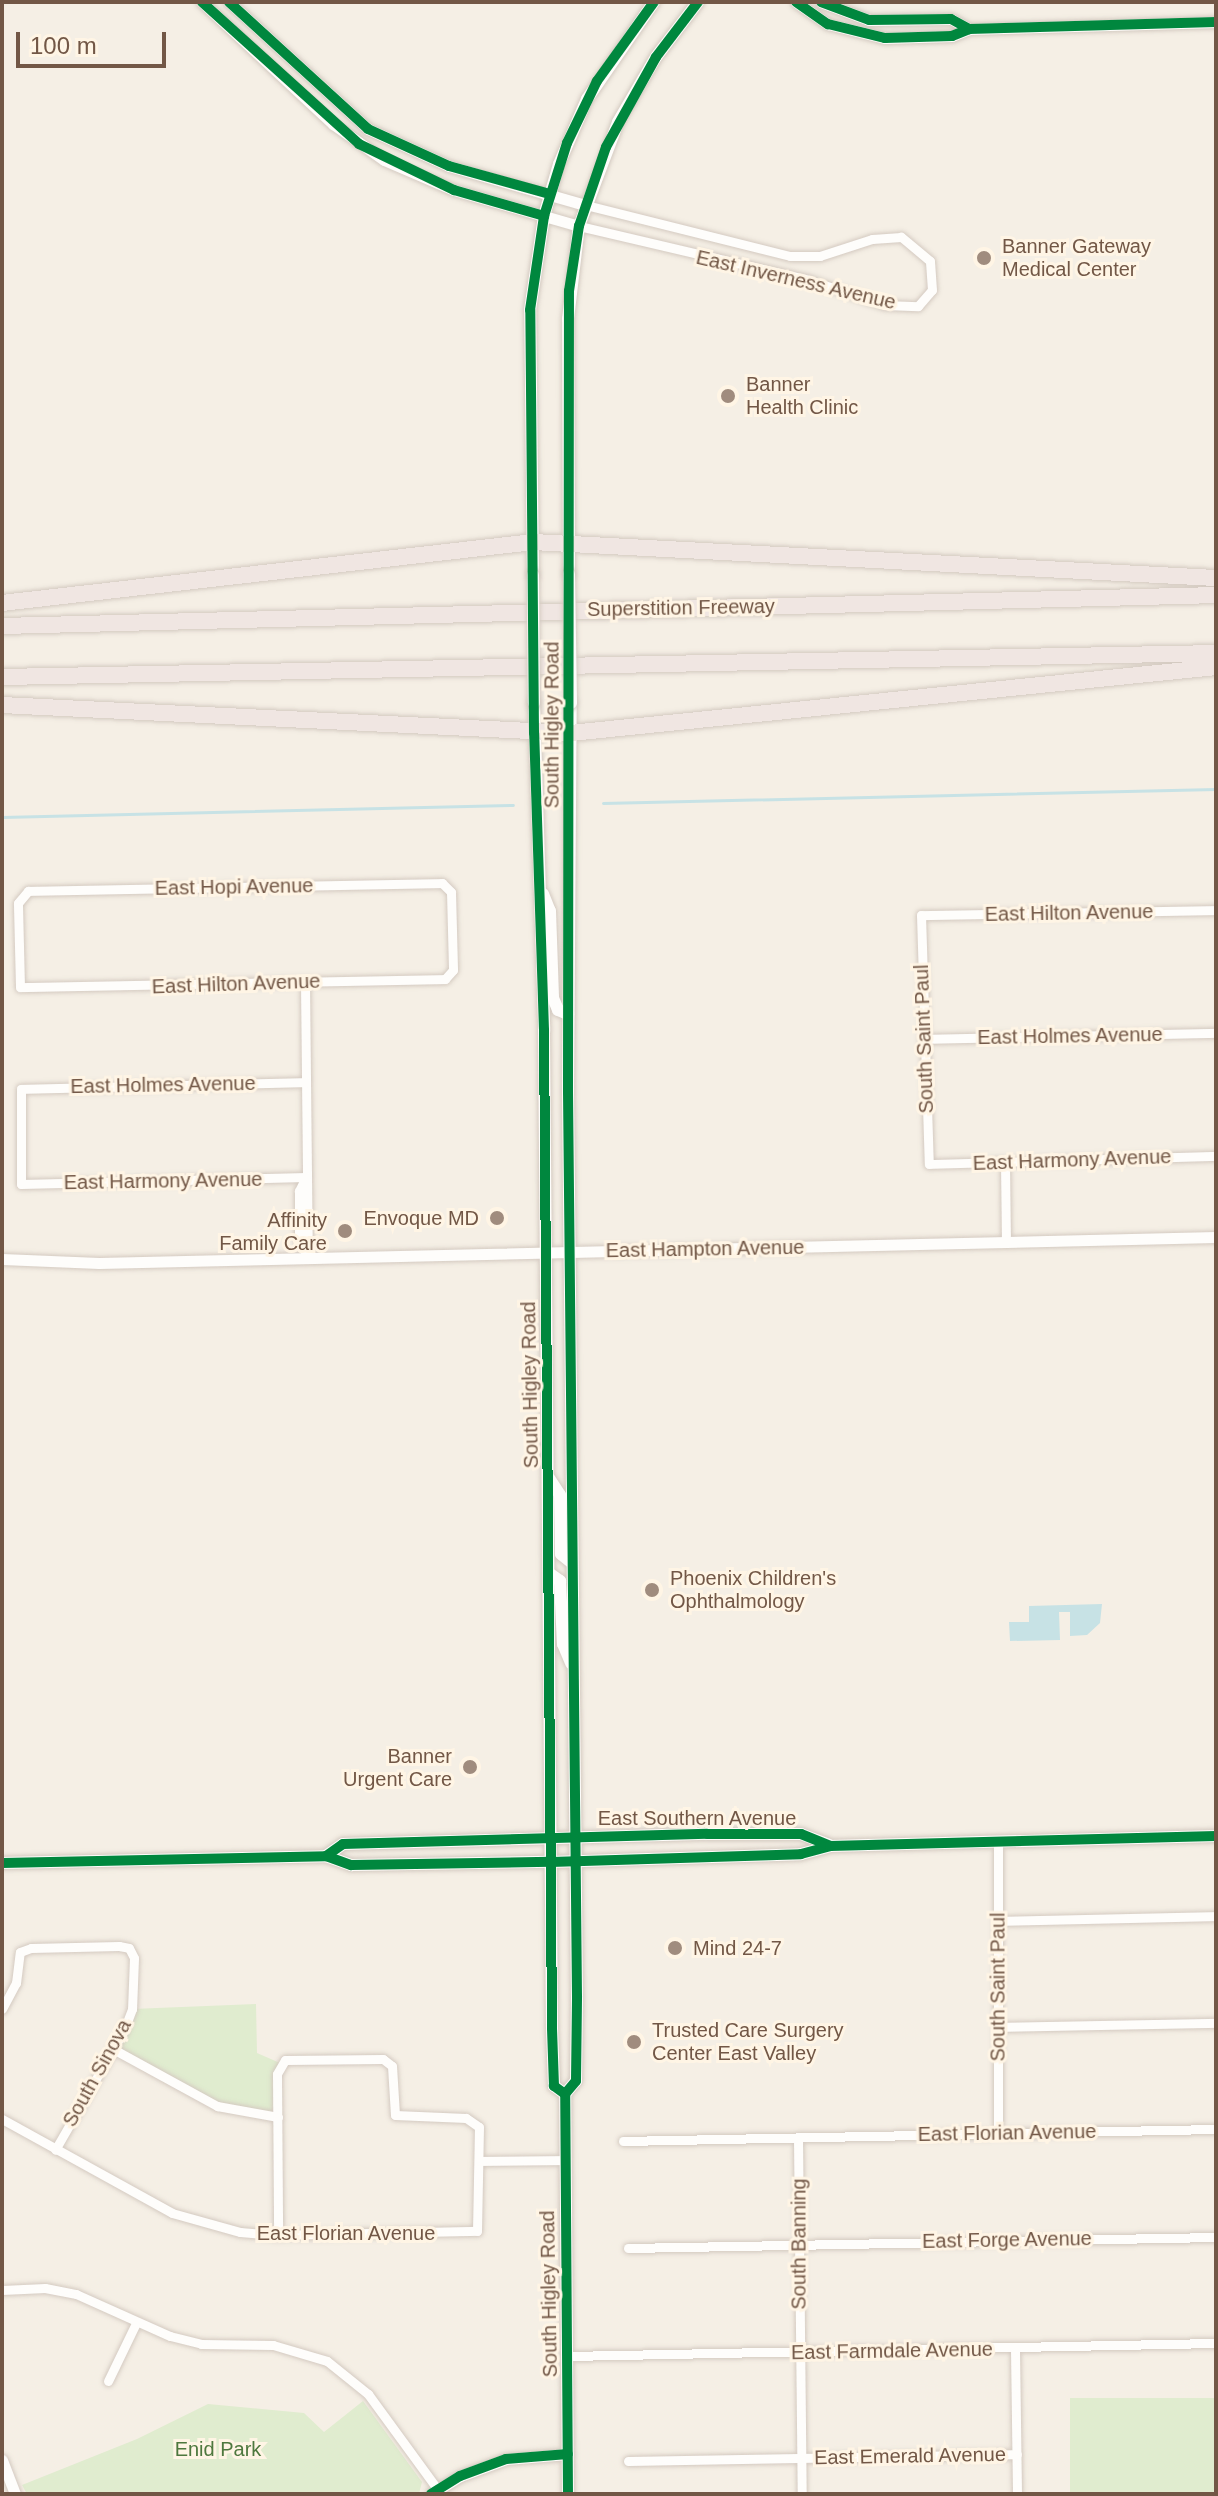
<!DOCTYPE html>
<html>
<head>
<meta charset="utf-8">
<style>
	body { margin:0 }
	#map { position:relative; width:1218px; height:2496px; overflow:hidden; background:#f5efe5; font-family:Arial,sans-serif }
	div>[style] { position:absolute }
	[style*='--x'] { left:calc(var(--x)*1px); top:calc(var(--y)*1px); width:calc(var(--w)*1px); rotate:calc(var(--a)*1deg) }
	.green>* { inset:0; background:#e0eccf; transform-origin:0 0 }
	.water>* { inset:0; background:#c7e2e5 }
	.stream>* { height:3px; margin:-1.5px; padding:0 1.5px; transform-origin:1.5px; border-radius:1.5px; background:#c7e2e5 }
	.roads { filter:drop-shadow(0 0 2px #d4cac1) drop-shadow(0 0 2px #d4cac1) }
	.minor>* { height:9px; margin:-4.5px; padding:0 4.5px; transform-origin:4.5px; border-radius:4.5px; background:#fefdfb }
	.tertiary>* { height:11px; margin:-5.5px; padding:0 5.5px; transform-origin:5.5px; border-radius:5.5px; background:#fefdfb }
	.secondary>* { height:12px; margin:-6px; padding:0 6px; transform-origin:6px; border-radius:6px; background:#fefdfb }
	.motorway>* { height:16px; margin:-8px; padding:0 8px; transform-origin:8px; border-radius:8px; background:#f0e6e2 }
	.bridges { filter:drop-shadow(0 0 2px #d5cbc2) drop-shadow(0 0 2px #d5cbc2) }
	.secondary-bridge>* { height:12px; margin:-6px; padding:0 6px; transform-origin:6px; border-radius:6px; background:#fefdfb }
	.cycleway>* { height:10px; margin:-5px; padding:0 5px; transform-origin:5px; border-radius:5px; background:#00873e }
	.dots>* { width:22px; height:22px; translate:-50% -50%; box-sizing:border-box; border:4px solid #fff5e5; border-radius:50% }
	span { translate:-50% -50%; white-space:nowrap; text-align:center; line-height:1.15; -webkit-text-stroke:6px #fff5e5; paint-order:stroke }
	.poi-label { font-size:20px; color:#725746 }
	.left { translate:0 -50%; text-align:left }
	.right { translate:-100% -50%; text-align:right }
	.street-label { font-size:20px; color:#725746 }
	.park-label { font-size:20px; color:#4e783e }
	.frame { position:absolute; inset:0; border:4px solid #725746; pointer-events:none }
	.scale { position:absolute; left:16px; top:32px; width:150px; height:36px; box-sizing:border-box; border:4px solid #725746; border-top:0; padding-left:10px; font-size:24px; line-height:28px; white-space:nowrap; color:#725746; -webkit-text-stroke:6px #fff5e5; paint-order:stroke }
</style>
</head>
<body>
<div id="map">
	<div class="green">
		<div style="clip-path:polygon(256px 2004px,257px 2053px,280px 2063px,278px 2117px,217px 2106px,113px 2049px,132px 2009px)"></div>
		<div style="left:1070px;top:2398px;width:146px;height:96px"></div>
		<div style="clip-path:polygon(363px 2401px,422px 2482px,419px 2494px,27px 2494px,22px 2485px,137px 2439px,208px 2404px,304px 2413px,324px 2432px)"></div>
	</div>
	<div class="water">
		<div style="clip-path:polygon(1102px 1604px,1100px 1623px,1087px 1635px,1070px 1636px,1070px 1612px,1059px 1612px,1060px 1640px,1010px 1641px,1009px 1622px,1029px 1622px,1029px 1606px)"></div>
	</div>
	<div class="stream">
		<div style="--x:603;--y:803;--w:613;--a:-1.31"></div>
		<div style="--x:2;--y:817;--w:511;--a:-1.35"></div>
	</div>
	<div class="roads">
		<div class="minor">
			<div style="--x:579;--y:226;--w:236;--a:13.2"></div>
			<div style="--x:809;--y:280;--w:80;--a:18.2"></div>
			<div style="--x:885;--y:305;--w:33;--a:2"></div>
			<div style="--x:918;--y:306;--w:21;--a:-49"></div>
			<div style="--x:932;--y:290;--w:29;--a:-94"></div>
			<div style="--x:930;--y:261;--w:38;--a:-140"></div>
			<div style="--x:901;--y:237;--w:29;--a:176"></div>
			<div style="--x:872;--y:239;--w:55;--a:161.9"></div>
			<div style="--x:820;--y:256;--w:30;--a:180"></div>
			<div style="--x:790;--y:256;--w:211;--a:-166"></div>
			<div style="--x:442;--y:883;--w:13;--a:45"></div>
			<div style="--x:451;--y:892;--w:78;--a:88.5"></div>
			<div style="--x:453;--y:970;--w:12;--a:132"></div>
			<div style="--x:445;--y:979;--w:425;--a:178.9"></div>
			<div style="--x:20;--y:987;--w:84;--a:-91.4"></div>
			<div style="--x:18;--y:903;--w:16;--a:-50"></div>
			<div style="--x:28;--y:891;--w:414;--a:-1.1"></div>
			<div style="--x:1216;--y:910;--w:295;--a:179"></div>
			<div style="--x:921;--y:915;--w:249;--a:88.2"></div>
			<div style="--x:929;--y:1164;--w:287;--a:-1.6"></div>
			<div style="--x:305;--y:982;--w:275;--a:89.4"></div>
			<div style="--x:923;--y:1039;--w:293;--a:-1.2"></div>
			<div style="--x:1005;--y:1162;--w:80;--a:89.3"></div>
			<div style="--x:306;--y:1177;--w:285;--a:178.6"></div>
			<div style="--x:21;--y:1184;--w:95;--a:-90"></div>
			<div style="--x:21;--y:1089;--w:285;--a:-1.4"></div>
			<div style="--x:306;--y:1177;--w:16;--a:117"></div>
			<div style="--x:299;--y:1191;--w:50;--a:90"></div>
			<div style="--x:299;--y:1241;--w:18;--a:61"></div>
			<div style="--x:998;--y:1841;--w:292;--a:90"></div>
			<div style="--x:999;--y:1921;--w:217;--a:-1.3"></div>
			<div style="--x:2;--y:2009;--w:30;--a:-62"></div>
			<div style="--x:16;--y:1983;--w:31;--a:-83"></div>
			<div style="--x:20;--y:1952;--w:12;--a:-20"></div>
			<div style="--x:31;--y:1948;--w:88;--a:-1.3"></div>
			<div style="--x:119;--y:1946;--w:10;--a:11"></div>
			<div style="--x:129;--y:1948;--w:11;--a:63"></div>
			<div style="--x:134;--y:1958;--w:51;--a:92.2"></div>
			<div style="--x:132;--y:2009;--w:22;--a:111"></div>
			<div style="--x:124;--y:2030;--w:138;--a:119.9"></div>
			<div style="--x:998;--y:2027;--w:218;--a:-1.1"></div>
			<div style="--x:113;--y:2049;--w:119;--a:28.7"></div>
			<div style="--x:217;--y:2106;--w:62;--a:10.2"></div>
			<div style="--x:2;--y:2119;--w:194;--a:28.9"></div>
			<div style="--x:172;--y:2213;--w:71;--a:15.6"></div>
			<div style="--x:240;--y:2232;--w:38;--a:5"></div>
			<div style="--x:278;--y:2235;--w:199;--a:-1.2"></div>
			<div style="--x:477;--y:2231;--w:104;--a:-88.9"></div>
			<div style="--x:479;--y:2127;--w:16;--a:-145"></div>
			<div style="--x:466;--y:2118;--w:71;--a:-177.6"></div>
			<div style="--x:395;--y:2115;--w:49;--a:-93.5"></div>
			<div style="--x:392;--y:2066;--w:11;--a:-142"></div>
			<div style="--x:383;--y:2059;--w:98;--a:179.4"></div>
			<div style="--x:285;--y:2060;--w:16;--a:120"></div>
			<div style="--x:277;--y:2074;--w:161;--a:89.6"></div>
			<div style="--x:798;--y:2138;--w:356;--a:89.4"></div>
			<div style="--x:623;--y:2141;--w:593;--a:-1.16"></div>
			<div style="--x:480;--y:2161;--w:86;--a:-0.7"></div>
			<div style="--x:628;--y:2248;--w:588;--a:-1.07"></div>
			<div style="--x:2;--y:2290;--w:43;--a:-2.7"></div>
			<div style="--x:45;--y:2288;--w:32;--a:11"></div>
			<div style="--x:76;--y:2294;--w:103;--a:24.1"></div>
			<div style="--x:170;--y:2336;--w:32;--a:14"></div>
			<div style="--x:201;--y:2344;--w:72;--a:0.8"></div>
			<div style="--x:273;--y:2345;--w:56;--a:16.5"></div>
			<div style="--x:327;--y:2361;--w:53;--a:38.8"></div>
			<div style="--x:368;--y:2394;--w:124;--a:53.9"></div>
			<div style="--x:1015;--y:2349;--w:145;--a:89.2"></div>
			<div style="--x:568;--y:2356;--w:648;--a:-1.15"></div>
			<div style="--x:108;--y:2381;--w:64;--a:-64.2"></div>
			<div style="--x:628;--y:2461;--w:389;--a:-1"></div>
		</div>
		<div class="tertiary">
			<div style="--x:202;--y:2;--w:179;--a:43"></div>
			<div style="--x:333;--y:124;--w:62;--a:35.2"></div>
			<div style="--x:384;--y:160;--w:76;--a:23.2"></div>
			<div style="--x:454;--y:190;--w:130;--a:16.1"></div>
			<div style="--x:229;--y:2;--w:188;--a:42.4"></div>
			<div style="--x:368;--y:129;--w:89;--a:24.6"></div>
			<div style="--x:449;--y:166;--w:141;--a:16"></div>
			<div style="--x:796;--y:2;--w:39;--a:35"></div>
			<div style="--x:828;--y:24;--w:59;--a:13.8"></div>
			<div style="--x:885;--y:38;--w:67;--a:-1.7"></div>
			<div style="--x:952;--y:36;--w:18;--a:-22"></div>
			<div style="--x:969;--y:29;--w:247;--a:-1.6"></div>
			<div style="--x:821;--y:2;--w:51;--a:20.6"></div>
			<div style="--x:869;--y:20;--w:82;--a:-0.7"></div>
			<div style="--x:951;--y:19;--w:21;--a:29"></div>
			<div style="--x:2;--y:1259;--w:97;--a:2.4"></div>
			<div style="--x:99;--y:1263;--w:1117;--a:-1.33"></div>
			<div style="--x:2;--y:2460;--w:36;--a:69"></div>
			<div style="--x:431;--y:2494;--w:34;--a:-32"></div>
			<div style="--x:460;--y:2476;--w:49;--a:-20.3"></div>
			<div style="--x:506;--y:2459;--w:62;--a:-4.6"></div>
		</div>
		<div class="secondary">
			<div style="--x:569;--y:574;--w:255;--a:-90.2"></div>
			<div style="--x:568;--y:319;--w:94;--a:-83.3"></div>
			<div style="--x:579;--y:226;--w:111;--a:-69.4"></div>
			<div style="--x:618;--y:122;--w:75;--a:-59.7"></div>
			<div style="--x:656;--y:57;--w:69;--a:-52.6"></div>
			<div style="--x:533;--y:575;--w:265;--a:-90.6"></div>
			<div style="--x:530;--y:310;--w:95;--a:-81.5"></div>
			<div style="--x:544;--y:216;--w:54;--a:-73.9"></div>
			<div style="--x:559;--y:164;--w:71;--a:-66.7"></div>
			<div style="--x:587;--y:99;--w:118;--a:-55.4"></div>
			<div style="--x:534;--y:703;--w:327;--a:88.2"></div>
			<div style="--x:544;--y:1030;--w:998;--a:89.54"></div>
			<div style="--x:552;--y:2028;--w:58;--a:88"></div>
			<div style="--x:554;--y:2086;--w:14;--a:36"></div>
			<div style="--x:543;--y:894;--w:18;--a:68"></div>
			<div style="--x:550;--y:911;--w:87;--a:88"></div>
			<div style="--x:553;--y:998;--w:13;--a:67"></div>
			<div style="--x:558;--y:1010;--w:11;--a:22"></div>
			<div style="--x:549;--y:1478;--w:20;--a:57"></div>
			<div style="--x:560;--y:1495;--w:59;--a:89"></div>
			<div style="--x:561;--y:1554;--w:14;--a:39"></div>
			<div style="--x:549;--y:1573;--w:14;--a:36"></div>
			<div style="--x:560;--y:1581;--w:63;--a:87.3"></div>
			<div style="--x:563;--y:1644;--w:21;--a:67"></div>
			<div style="--x:326;--y:1856;--w:21;--a:-35"></div>
			<div style="--x:343;--y:1844;--w:364;--a:-1.6"></div>
			<div style="--x:707;--y:1834;--w:94;--a:0"></div>
			<div style="--x:801;--y:1834;--w:30;--a:21"></div>
			<div style="--x:2;--y:1863;--w:324;--a:-1.2"></div>
			<div style="--x:326;--y:1856;--w:27;--a:20"></div>
			<div style="--x:351;--y:1865;--w:200;--a:-0.9"></div>
			<div style="--x:551;--y:1862;--w:250;--a:-1.8"></div>
			<div style="--x:801;--y:1854;--w:30;--a:-15"></div>
			<div style="--x:830;--y:1846;--w:386;--a:-1.5"></div>
			<div style="--x:568;--y:2494;--w:400;--a:-90.4"></div>
			<div style="--x:565;--y:2094;--w:17;--a:-50"></div>
			<div style="--x:576;--y:2081;--w:85;--a:-89.3"></div>
			<div style="--x:577;--y:1996;--w:904;--a:-90.57"></div>
			<div style="--x:568;--y:1092;--w:389;--a:-89.6"></div>
		</div>
		<div class="motorway">
			<div style="--x:2;--y:603;--w:534;--a:-6.55"></div>
			<div style="--x:533;--y:542;--w:684;--a:3.02"></div>
			<div style="--x:2;--y:626;--w:1214;--a:-1.46"></div>
			<div style="--x:2;--y:677;--w:1214;--a:-1.13"></div>
			<div style="--x:2;--y:705;--w:570;--a:2.82"></div>
			<div style="--x:571;--y:733;--w:648;--a:-5.84"></div>
		</div>
	</div>
	<div class="bridges">
		<div class="secondary-bridge">
			<div style="--x:569;--y:574;--w:129;--a:89.1"></div>
			<div style="--x:533;--y:575;--w:128;--a:89.6"></div>
		</div>
	</div>
	<div class="cycleway">
		<div style="--x:202;--y:2;--w:212;--a:42.1"></div>
		<div style="--x:359;--y:144;--w:106;--a:25.8"></div>
		<div style="--x:454;--y:190;--w:94;--a:16.1"></div>
		<div style="--x:229;--y:2;--w:188;--a:42.4"></div>
		<div style="--x:368;--y:129;--w:89;--a:24.6"></div>
		<div style="--x:449;--y:166;--w:105;--a:15.5"></div>
		<div style="--x:796;--y:2;--w:39;--a:35"></div>
		<div style="--x:828;--y:24;--w:59;--a:13.8"></div>
		<div style="--x:885;--y:38;--w:67;--a:-1.7"></div>
		<div style="--x:952;--y:36;--w:18;--a:-22"></div>
		<div style="--x:969;--y:29;--w:247;--a:-1.6"></div>
		<div style="--x:821;--y:2;--w:51;--a:20.6"></div>
		<div style="--x:869;--y:20;--w:82;--a:-0.7"></div>
		<div style="--x:951;--y:19;--w:21;--a:29"></div>
		<div style="--x:326;--y:1856;--w:21;--a:-35"></div>
		<div style="--x:343;--y:1844;--w:364;--a:-1.6"></div>
		<div style="--x:707;--y:1834;--w:94;--a:0"></div>
		<div style="--x:801;--y:1834;--w:31;--a:22"></div>
		<div style="--x:2;--y:1863;--w:324;--a:-1.2"></div>
		<div style="--x:326;--y:1856;--w:27;--a:20"></div>
		<div style="--x:351;--y:1865;--w:200;--a:-0.9"></div>
		<div style="--x:551;--y:1862;--w:250;--a:-1.8"></div>
		<div style="--x:801;--y:1854;--w:30;--a:-15"></div>
		<div style="--x:830;--y:1846;--w:386;--a:-1.5"></div>
		<div style="--x:565;--y:2094;--w:14;--a:-144"></div>
		<div style="--x:554;--y:2086;--w:58;--a:-92"></div>
		<div style="--x:552;--y:2028;--w:998;--a:-90.46"></div>
		<div style="--x:544;--y:1030;--w:297;--a:-91.9"></div>
		<div style="--x:534;--y:733;--w:423;--a:-90.5"></div>
		<div style="--x:530;--y:310;--w:95;--a:-81.5"></div>
		<div style="--x:544;--y:216;--w:77;--a:-72.5"></div>
		<div style="--x:567;--y:143;--w:69;--a:-64.2"></div>
		<div style="--x:597;--y:81;--w:97;--a:-54.2"></div>
		<div style="--x:431;--y:2494;--w:34;--a:-32"></div>
		<div style="--x:460;--y:2476;--w:49;--a:-20.3"></div>
		<div style="--x:506;--y:2459;--w:62;--a:-4.6"></div>
		<div style="--x:568;--y:2494;--w:400;--a:-90.4"></div>
		<div style="--x:565;--y:2094;--w:17;--a:-50"></div>
		<div style="--x:576;--y:2081;--w:85;--a:-89.3"></div>
		<div style="--x:577;--y:1996;--w:904;--a:-90.57"></div>
		<div style="--x:568;--y:1092;--w:801;--a:-89.93"></div>
		<div style="--x:569;--y:291;--w:66;--a:-81.3"></div>
		<div style="--x:579;--y:226;--w:83;--a:-71.1"></div>
		<div style="--x:606;--y:147;--w:103;--a:-60.9"></div>
		<div style="--x:656;--y:57;--w:69;--a:-52.6"></div>
	</div>
	<div class="dots">
		<div style="left:984px;top:258px;background:#a08c7e"></div>
		<div style="left:728px;top:396px;background:#a08c7e"></div>
		<div style="left:497px;top:1218px;background:#a08c7e"></div>
		<div style="left:345px;top:1231px;background:#a08c7e"></div>
		<div style="left:652px;top:1590px;background:#a08c7e"></div>
		<div style="left:470px;top:1767px;background:#a08c7e"></div>
		<div style="left:675px;top:1948px;background:#a08c7e"></div>
		<div style="left:634px;top:2042px;background:#a08c7e"></div>
	</div>
	<div class="poi-label">
		<span class="left" style="left:1002px;top:258px">Banner Gateway<br>Medical Center</span>
		<span class="left" style="left:746px;top:396px">Banner<br>Health Clinic</span>
		<span class="right" style="left:479px;top:1218px">Envoque MD</span>
		<span class="right" style="left:327px;top:1232px">Affinity<br>Family Care</span>
		<span class="left" style="left:670px;top:1590px">Phoenix Children's<br>Ophthalmology</span>
		<span class="right" style="left:452px;top:1768px">Banner<br>Urgent Care</span>
		<span class="left" style="left:693px;top:1948px">Mind 24-7</span>
		<span class="left" style="left:652px;top:2042px">Trusted Care Surgery<br>Center East Valley</span>
	</div>
	<div class="street-label">
		<span style="left:796px;top:280px;rotate:13deg">East Inverness Avenue</span>
		<span style="left:681px;top:608px;rotate:-1deg">Superstition Freeway</span>
		<span style="left:552px;top:725px;rotate:-90deg">South Higley Road</span>
		<span style="left:234px;top:887px;rotate:-1deg">East Hopi Avenue</span>
		<span style="left:1069px;top:913px;rotate:-1deg">East Hilton Avenue</span>
		<span style="left:236px;top:984px;rotate:-2deg">East Hilton Avenue</span>
		<span style="left:1070px;top:1036px;rotate:-1deg">East Holmes Avenue</span>
		<span style="left:924px;top:1039px;rotate:-92deg">South Saint Paul</span>
		<span style="left:163px;top:1085px;rotate:-1deg">East Holmes Avenue</span>
		<span style="left:1072px;top:1160px;rotate:-2deg">East Harmony Avenue</span>
		<span style="left:163px;top:1181px;rotate:-1deg">East Harmony Avenue</span>
		<span style="left:705px;top:1249px;rotate:-1deg">East Hampton Avenue</span>
		<span style="left:530px;top:1385px;rotate:-91deg">South Higley Road</span>
		<span style="left:697px;top:1818px">East Southern Avenue</span>
		<span style="left:998px;top:1987px;rotate:-90deg">South Saint Paul</span>
		<span style="left:97px;top:2073px;rotate:-61deg">South Sinova</span>
		<span style="left:1007px;top:2133px;rotate:-1deg">East Florian Avenue</span>
		<span style="left:346px;top:2233px">East Florian Avenue</span>
		<span style="left:1007px;top:2240px;rotate:-1deg">East Forge Avenue</span>
		<span style="left:799px;top:2244px;rotate:-90deg">South Banning</span>
		<span style="left:549px;top:2294px;rotate:-91deg">South Higley Road</span>
		<span style="left:892px;top:2351px;rotate:-1deg">East Farmdale Avenue</span>
		<span style="left:910px;top:2456px;rotate:-1deg">East Emerald Avenue</span>
	</div>
	<div class="park-label">
		<span style="left:218px;top:2449px">Enid Park</span>
	</div>
	<div class="frame"></div>
	<div class="scale">100 m</div>
</div>
</body>
</html>
